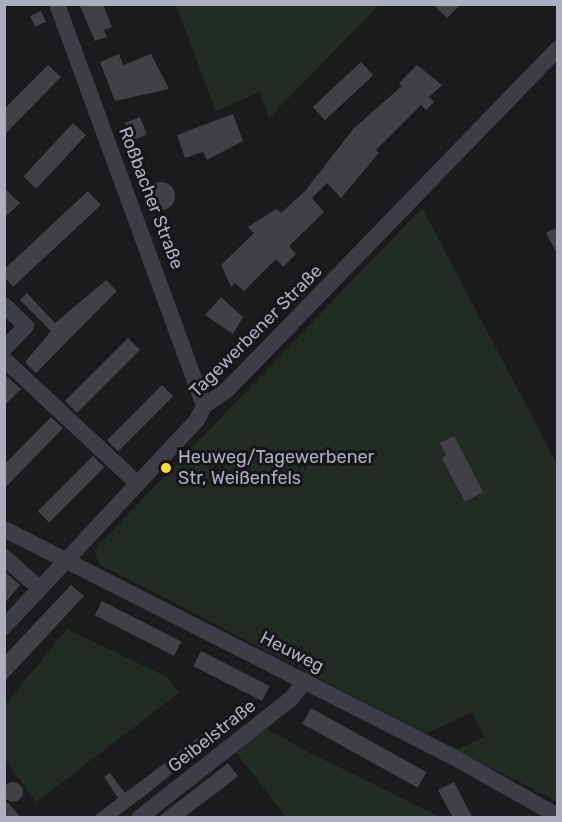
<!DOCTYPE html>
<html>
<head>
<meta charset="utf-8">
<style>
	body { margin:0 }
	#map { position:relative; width:562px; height:822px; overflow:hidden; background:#1b1b1d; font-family:Rubik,sans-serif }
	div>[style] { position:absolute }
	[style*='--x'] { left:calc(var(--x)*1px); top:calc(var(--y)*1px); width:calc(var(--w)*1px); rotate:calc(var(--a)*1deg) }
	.green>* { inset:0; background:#222c25 }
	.building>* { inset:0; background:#404045; transform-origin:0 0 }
	.round { border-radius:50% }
	.minor>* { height:16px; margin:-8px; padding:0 8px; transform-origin:8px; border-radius:8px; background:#3d3d45 }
	.dots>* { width:16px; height:16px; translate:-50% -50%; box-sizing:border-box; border:3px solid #161619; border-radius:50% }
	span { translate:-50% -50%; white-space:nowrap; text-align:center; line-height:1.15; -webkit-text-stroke:6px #161619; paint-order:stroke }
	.street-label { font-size:18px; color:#adafbd }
	.poi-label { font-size:18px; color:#adafbd }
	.left { translate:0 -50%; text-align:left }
	.frame { position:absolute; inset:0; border:6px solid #adafbd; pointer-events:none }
</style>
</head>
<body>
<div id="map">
	<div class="green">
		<div style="clip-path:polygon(176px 5px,176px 4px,379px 5px,269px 118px,260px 92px,216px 111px)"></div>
		<div style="clip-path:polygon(422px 208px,557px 464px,557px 801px,456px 750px,484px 737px,472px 712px,426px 734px,99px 564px,94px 550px)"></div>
		<div style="clip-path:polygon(67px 629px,167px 677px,179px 693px,36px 802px,5px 759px,5px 705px)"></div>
		<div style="clip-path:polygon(266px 728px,308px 752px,440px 817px,286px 817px,236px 752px)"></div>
	</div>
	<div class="building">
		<div style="clip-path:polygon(79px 4px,103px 4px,112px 27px,104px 30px,107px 37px,95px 41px)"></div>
		<div style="clip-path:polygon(433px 4px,461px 4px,447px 18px)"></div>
		<div style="left:41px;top:11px;width:12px;height:12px;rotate:66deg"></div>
		<div style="clip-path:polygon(119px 54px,123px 65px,151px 54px,169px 89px,115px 101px,100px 62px)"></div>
		<div style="left:361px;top:62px;width:18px;height:66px;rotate:47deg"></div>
		<div style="clip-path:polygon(48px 65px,61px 77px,4px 135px,4px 109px)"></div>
		<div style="clip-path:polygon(417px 65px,442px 85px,429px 97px,434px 102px,426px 110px,421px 105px,376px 150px,379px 153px,341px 198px,327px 183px,312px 198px,324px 212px,289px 246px,296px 254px,283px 267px,276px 259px,244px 291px,235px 283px,231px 287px,221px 265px,254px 233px,248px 227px,276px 209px,281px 213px,305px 191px,354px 128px,402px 86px,399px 83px)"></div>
		<div style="clip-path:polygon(233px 114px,243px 141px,207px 160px,203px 152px,185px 158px,177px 135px)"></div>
		<div style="left:140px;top:117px;width:19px;height:16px;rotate:69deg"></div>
		<div style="left:73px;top:123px;width:18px;height:73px;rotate:43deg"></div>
		<div class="round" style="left:147px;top:182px;width:28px;height:28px"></div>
		<div style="clip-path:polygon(4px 188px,20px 203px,4px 218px)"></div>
		<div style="left:88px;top:191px;width:19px;height:120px;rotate:47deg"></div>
		<div style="clip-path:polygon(558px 227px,558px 255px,546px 233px)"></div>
		<div style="clip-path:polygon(106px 280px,117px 291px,36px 373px,25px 362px,51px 331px,20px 300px,27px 293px,55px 323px)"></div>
		<div style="clip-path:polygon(221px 297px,243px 317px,233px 334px,205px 315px)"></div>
		<div style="left:128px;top:338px;width:17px;height:89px;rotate:45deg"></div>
		<div style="clip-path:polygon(4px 374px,21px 389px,4px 406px)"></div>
		<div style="left:162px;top:385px;width:16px;height:78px;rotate:45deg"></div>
		<div style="clip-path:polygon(51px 417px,63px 428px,4px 489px,4px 465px)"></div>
		<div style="clip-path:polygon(454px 436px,483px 492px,465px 502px,442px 458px,446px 455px,440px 443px)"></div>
		<div style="left:93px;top:456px;width:16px;height:78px;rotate:45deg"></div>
		<div style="clip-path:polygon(4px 571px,20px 585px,4px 604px)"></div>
		<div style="clip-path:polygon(71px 585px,84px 596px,4px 682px,4px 656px)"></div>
		<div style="left:102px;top:601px;width:89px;height:16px;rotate:27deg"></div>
		<div style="left:201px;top:651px;width:77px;height:17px;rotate:27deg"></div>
		<div style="left:311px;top:708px;width:132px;height:18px;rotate:29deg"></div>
		<div style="clip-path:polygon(236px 709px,242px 717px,147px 794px,115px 818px,92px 818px,118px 798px,104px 777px,110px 773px,125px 793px)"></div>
		<div style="clip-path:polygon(228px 763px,238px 776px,227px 785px,183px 818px,157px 818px)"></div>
		<div style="clip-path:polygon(454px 782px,466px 805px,473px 818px,453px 818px,438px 790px)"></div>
		<div class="round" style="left:3px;top:782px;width:20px;height:20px"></div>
	</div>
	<div class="minor">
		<div style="--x:57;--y:4;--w:428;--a:69.9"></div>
		<div style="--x:4;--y:305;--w:30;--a:44"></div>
		<div style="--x:26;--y:326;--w:32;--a:134"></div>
		<div style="--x:4;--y:359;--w:182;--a:43"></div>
		<div style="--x:4;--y:529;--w:498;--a:26.9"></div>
		<div style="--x:448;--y:754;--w:126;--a:29.4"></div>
		<div style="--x:4;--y:557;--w:45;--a:41.4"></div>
		<div style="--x:4;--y:627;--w:283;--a:-47"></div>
		<div style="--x:197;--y:420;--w:16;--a:-63"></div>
		<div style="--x:204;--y:406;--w:29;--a:-35"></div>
		<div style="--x:228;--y:389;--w:474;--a:-45.9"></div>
		<div style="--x:4;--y:810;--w:11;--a:49"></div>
		<div style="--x:139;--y:818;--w:193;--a:-38.1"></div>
		<div style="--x:291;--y:699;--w:23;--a:-52"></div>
	</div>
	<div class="dots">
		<div style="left:166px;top:468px;background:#fedb32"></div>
	</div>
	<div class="street-label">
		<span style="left:151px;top:198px;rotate:69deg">Roßbacher Straße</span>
		<span style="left:256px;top:331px;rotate:-45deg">Tagewerbener Straße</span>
		<span style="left:292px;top:652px;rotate:27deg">Heuweg</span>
		<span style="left:212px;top:736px;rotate:-38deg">Geibelstraße</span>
	</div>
	<div class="poi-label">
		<span class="left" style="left:178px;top:468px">Heuweg/Tagewerbener<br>Str, Weißenfels</span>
	</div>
	<div class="frame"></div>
</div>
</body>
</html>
